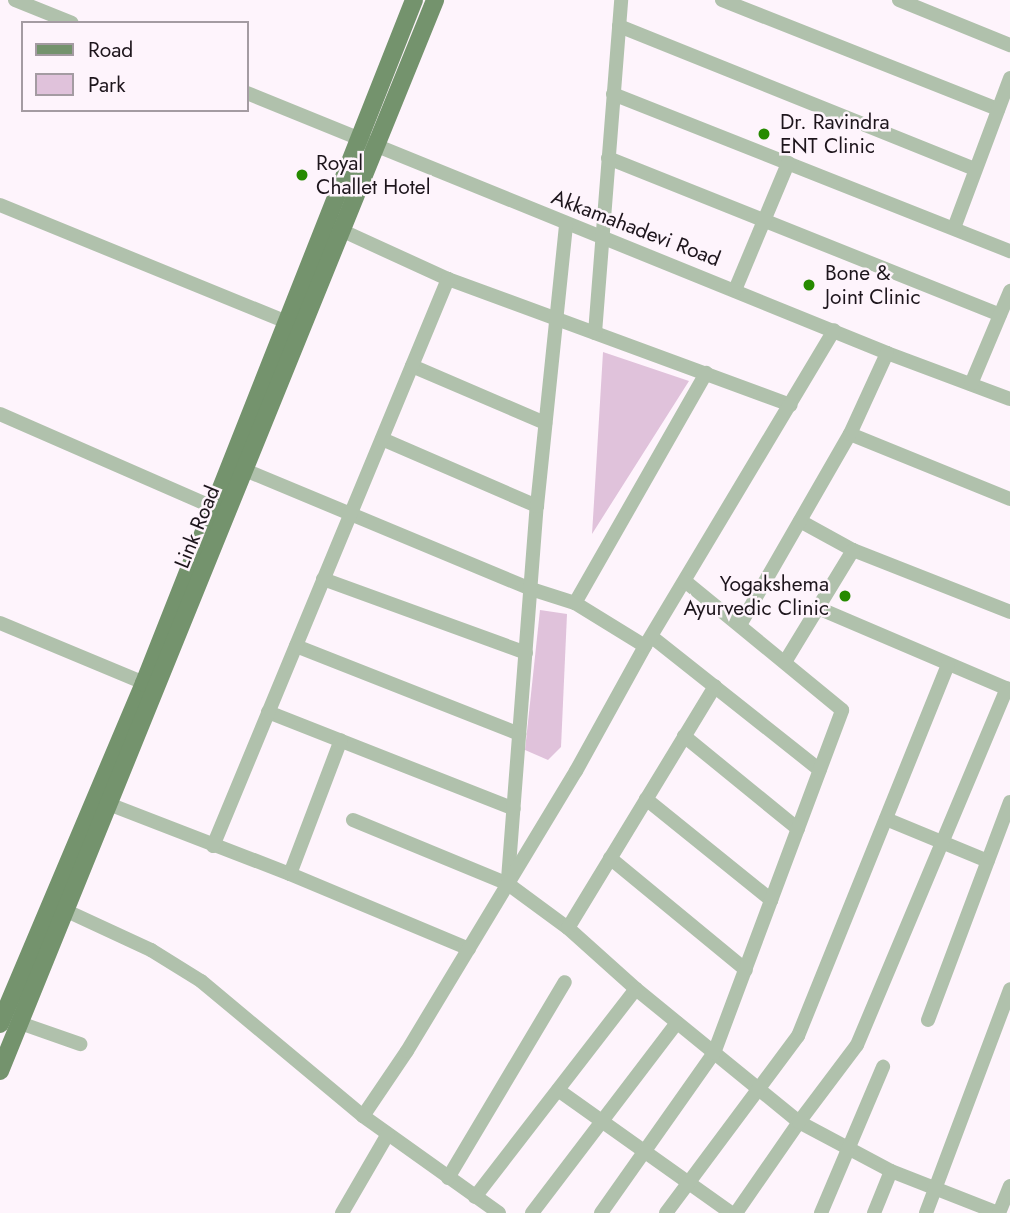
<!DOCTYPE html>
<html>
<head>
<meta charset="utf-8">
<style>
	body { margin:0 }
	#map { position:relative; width:1010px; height:1213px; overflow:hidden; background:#fef4fc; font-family:Jost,sans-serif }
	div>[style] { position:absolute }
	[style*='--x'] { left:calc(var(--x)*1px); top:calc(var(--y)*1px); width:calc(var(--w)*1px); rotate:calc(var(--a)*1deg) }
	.green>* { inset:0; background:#e0c2db }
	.minor>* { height:14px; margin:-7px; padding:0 7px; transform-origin:7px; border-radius:7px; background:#b0c1ac }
	.major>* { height:18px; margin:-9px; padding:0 9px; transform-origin:9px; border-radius:9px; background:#74936d }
	.dots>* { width:19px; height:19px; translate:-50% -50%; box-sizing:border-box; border:4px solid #fef4fc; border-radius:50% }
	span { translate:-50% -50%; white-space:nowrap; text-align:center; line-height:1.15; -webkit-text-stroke:5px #fef4fc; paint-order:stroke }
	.poi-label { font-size:21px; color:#1d151c }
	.left { translate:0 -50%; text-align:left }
	.right { translate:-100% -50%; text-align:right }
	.street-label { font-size:21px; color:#1d151c }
	.legend { position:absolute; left:21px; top:21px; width:228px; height:91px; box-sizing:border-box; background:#fef4fc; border:2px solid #a49ba2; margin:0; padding:9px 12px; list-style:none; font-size:21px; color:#1d151c }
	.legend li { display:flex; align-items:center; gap:14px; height:35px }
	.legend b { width:35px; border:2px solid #a49ba2 }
</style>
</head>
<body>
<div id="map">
	<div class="green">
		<div style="clip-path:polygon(603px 352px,689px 381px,592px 534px,594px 502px)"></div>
		<div style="clip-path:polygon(540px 610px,567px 614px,561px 747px,548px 760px,525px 750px)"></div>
	</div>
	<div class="minor">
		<div style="--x:15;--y:0;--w:61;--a:22"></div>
		<div style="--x:722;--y:0;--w:297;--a:21.6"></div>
		<div style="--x:899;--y:0;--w:120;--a:22.1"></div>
		<div style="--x:619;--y:26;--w:384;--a:21.9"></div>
		<div style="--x:247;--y:93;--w:691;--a:22.11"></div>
		<div style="--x:887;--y:353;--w:131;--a:20.5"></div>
		<div style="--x:613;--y:94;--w:427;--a:21.6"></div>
		<div style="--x:608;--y:158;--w:422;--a:21.8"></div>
		<div style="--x:0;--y:205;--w:321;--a:22.2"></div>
		<div style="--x:954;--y:228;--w:160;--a:-69.5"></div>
		<div style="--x:343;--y:231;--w:115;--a:24.6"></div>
		<div style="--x:448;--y:279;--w:365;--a:20.2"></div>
		<div style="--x:735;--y:290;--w:138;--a:-67.3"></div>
		<div style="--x:595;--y:333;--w:334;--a:-85.5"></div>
		<div style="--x:412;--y:366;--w:145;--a:23.2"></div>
		<div style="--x:971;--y:384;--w:101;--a:-67.2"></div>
		<div style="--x:0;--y:414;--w:230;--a:23.6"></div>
		<div style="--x:850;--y:434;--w:173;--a:22.1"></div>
		<div style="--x:382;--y:439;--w:169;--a:23.4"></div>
		<div style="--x:245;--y:470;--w:310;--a:22.6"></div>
		<div style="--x:531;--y:589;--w:46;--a:17.7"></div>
		<div style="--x:575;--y:603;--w:82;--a:31.6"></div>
		<div style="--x:800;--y:521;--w:60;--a:28.7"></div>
		<div style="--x:853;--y:550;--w:169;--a:21.5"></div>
		<div style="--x:323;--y:579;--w:216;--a:20"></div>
		<div style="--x:575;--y:603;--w:265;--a:-60.3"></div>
		<div style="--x:818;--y:608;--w:209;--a:23.1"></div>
		<div style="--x:0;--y:623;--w:164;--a:22.6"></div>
		<div style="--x:740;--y:625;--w:220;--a:-60.1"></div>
		<div style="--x:850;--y:434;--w:89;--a:-65.4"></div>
		<div style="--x:652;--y:637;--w:214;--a:38.4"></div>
		<div style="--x:296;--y:646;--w:240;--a:21.5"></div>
		<div style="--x:785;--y:662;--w:131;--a:-58.7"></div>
		<div style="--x:268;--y:712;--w:264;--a:21.5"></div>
		<div style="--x:684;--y:736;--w:147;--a:39.2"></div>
		<div style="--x:646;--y:799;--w:161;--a:38.9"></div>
		<div style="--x:106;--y:803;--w:197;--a:21.1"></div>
		<div style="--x:290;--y:874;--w:194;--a:22.7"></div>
		<div style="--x:886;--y:819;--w:110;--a:22.4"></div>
		<div style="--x:353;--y:820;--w:168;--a:22.4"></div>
		<div style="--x:508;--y:884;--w:74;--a:36.3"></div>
		<div style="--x:568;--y:928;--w:91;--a:41.9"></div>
		<div style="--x:636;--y:989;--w:210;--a:39.2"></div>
		<div style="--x:799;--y:1122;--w:104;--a:28"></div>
		<div style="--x:891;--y:1171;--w:115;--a:21.4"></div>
		<div style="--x:213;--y:846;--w:614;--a:-67.49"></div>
		<div style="--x:610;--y:858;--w:176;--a:39.5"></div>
		<div style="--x:290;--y:874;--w:143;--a:-69.2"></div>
		<div style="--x:508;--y:879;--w:374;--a:-85.6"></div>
		<div style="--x:537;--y:506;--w:283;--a:-84.1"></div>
		<div style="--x:56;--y:906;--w:105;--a:24.9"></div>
		<div style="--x:151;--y:950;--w:59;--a:31.8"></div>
		<div style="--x:201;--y:981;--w:211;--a:39.8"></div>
		<div style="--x:363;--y:1116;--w:167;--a:35.5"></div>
		<div style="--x:568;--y:928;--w:283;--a:-58.7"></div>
		<div style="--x:928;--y:1020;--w:233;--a:-69.4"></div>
		<div style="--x:20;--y:1023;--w:64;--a:19.3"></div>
		<div style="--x:558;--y:1090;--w:212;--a:35.4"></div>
		<div style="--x:363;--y:1116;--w:78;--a:-55.9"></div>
		<div style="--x:407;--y:1051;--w:327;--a:-58.9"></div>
		<div style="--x:576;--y:771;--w:143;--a:-61.1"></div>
		<div style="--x:645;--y:646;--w:368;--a:-59.1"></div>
		<div style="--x:448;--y:1178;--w:228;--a:-59.2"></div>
		<div style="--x:475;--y:1197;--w:263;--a:-52.3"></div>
		<div style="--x:342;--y:1213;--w:91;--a:-59.8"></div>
		<div style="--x:532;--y:1213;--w:239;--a:-52.7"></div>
		<div style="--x:601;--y:1213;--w:196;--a:-54.8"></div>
		<div style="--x:714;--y:1053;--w:366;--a:-69.5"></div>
		<div style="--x:842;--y:710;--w:202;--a:-140.6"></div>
		<div style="--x:666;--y:1213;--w:221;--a:-53.3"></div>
		<div style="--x:798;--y:1036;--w:400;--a:-68"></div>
		<div style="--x:736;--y:1213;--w:111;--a:-55.3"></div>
		<div style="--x:799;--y:1122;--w:96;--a:-53"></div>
		<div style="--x:857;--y:1045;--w:387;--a:-67.2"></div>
		<div style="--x:821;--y:1213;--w:159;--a:-67"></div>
		<div style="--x:874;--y:1213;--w:45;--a:-68"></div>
		<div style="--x:926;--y:1213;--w:239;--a:-69.4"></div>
		<div style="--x:999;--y:1213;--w:29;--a:-68"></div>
	</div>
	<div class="major">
		<div style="--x:0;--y:1024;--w:370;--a:-67.1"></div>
		<div style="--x:144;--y:683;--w:734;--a:-68.43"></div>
		<div style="--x:0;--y:1071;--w:1156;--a:-67.89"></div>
	</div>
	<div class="dots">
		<div style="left:764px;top:134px;background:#268a00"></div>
		<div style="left:302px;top:175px;background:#268a00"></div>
		<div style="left:809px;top:285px;background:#268a00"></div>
		<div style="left:845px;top:596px;background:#268a00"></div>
	</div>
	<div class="poi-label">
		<span class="left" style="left:780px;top:134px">Dr. Ravindra<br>ENT Clinic</span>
		<span class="left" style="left:316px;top:175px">Royal<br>Challet Hotel</span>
		<span class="left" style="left:825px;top:285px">Bone &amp;<br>Joint Clinic</span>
		<span class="right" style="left:829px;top:596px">Yogakshema<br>Ayurvedic Clinic</span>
	</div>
	<div class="street-label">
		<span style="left:636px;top:228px;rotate:21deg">Akkamahadevi Road</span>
		<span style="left:197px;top:527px;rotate:-68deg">Link Road</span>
	</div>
	<ul class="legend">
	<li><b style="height:9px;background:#74936d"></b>Road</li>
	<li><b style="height:19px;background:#e0c2db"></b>Park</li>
	</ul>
</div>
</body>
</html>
